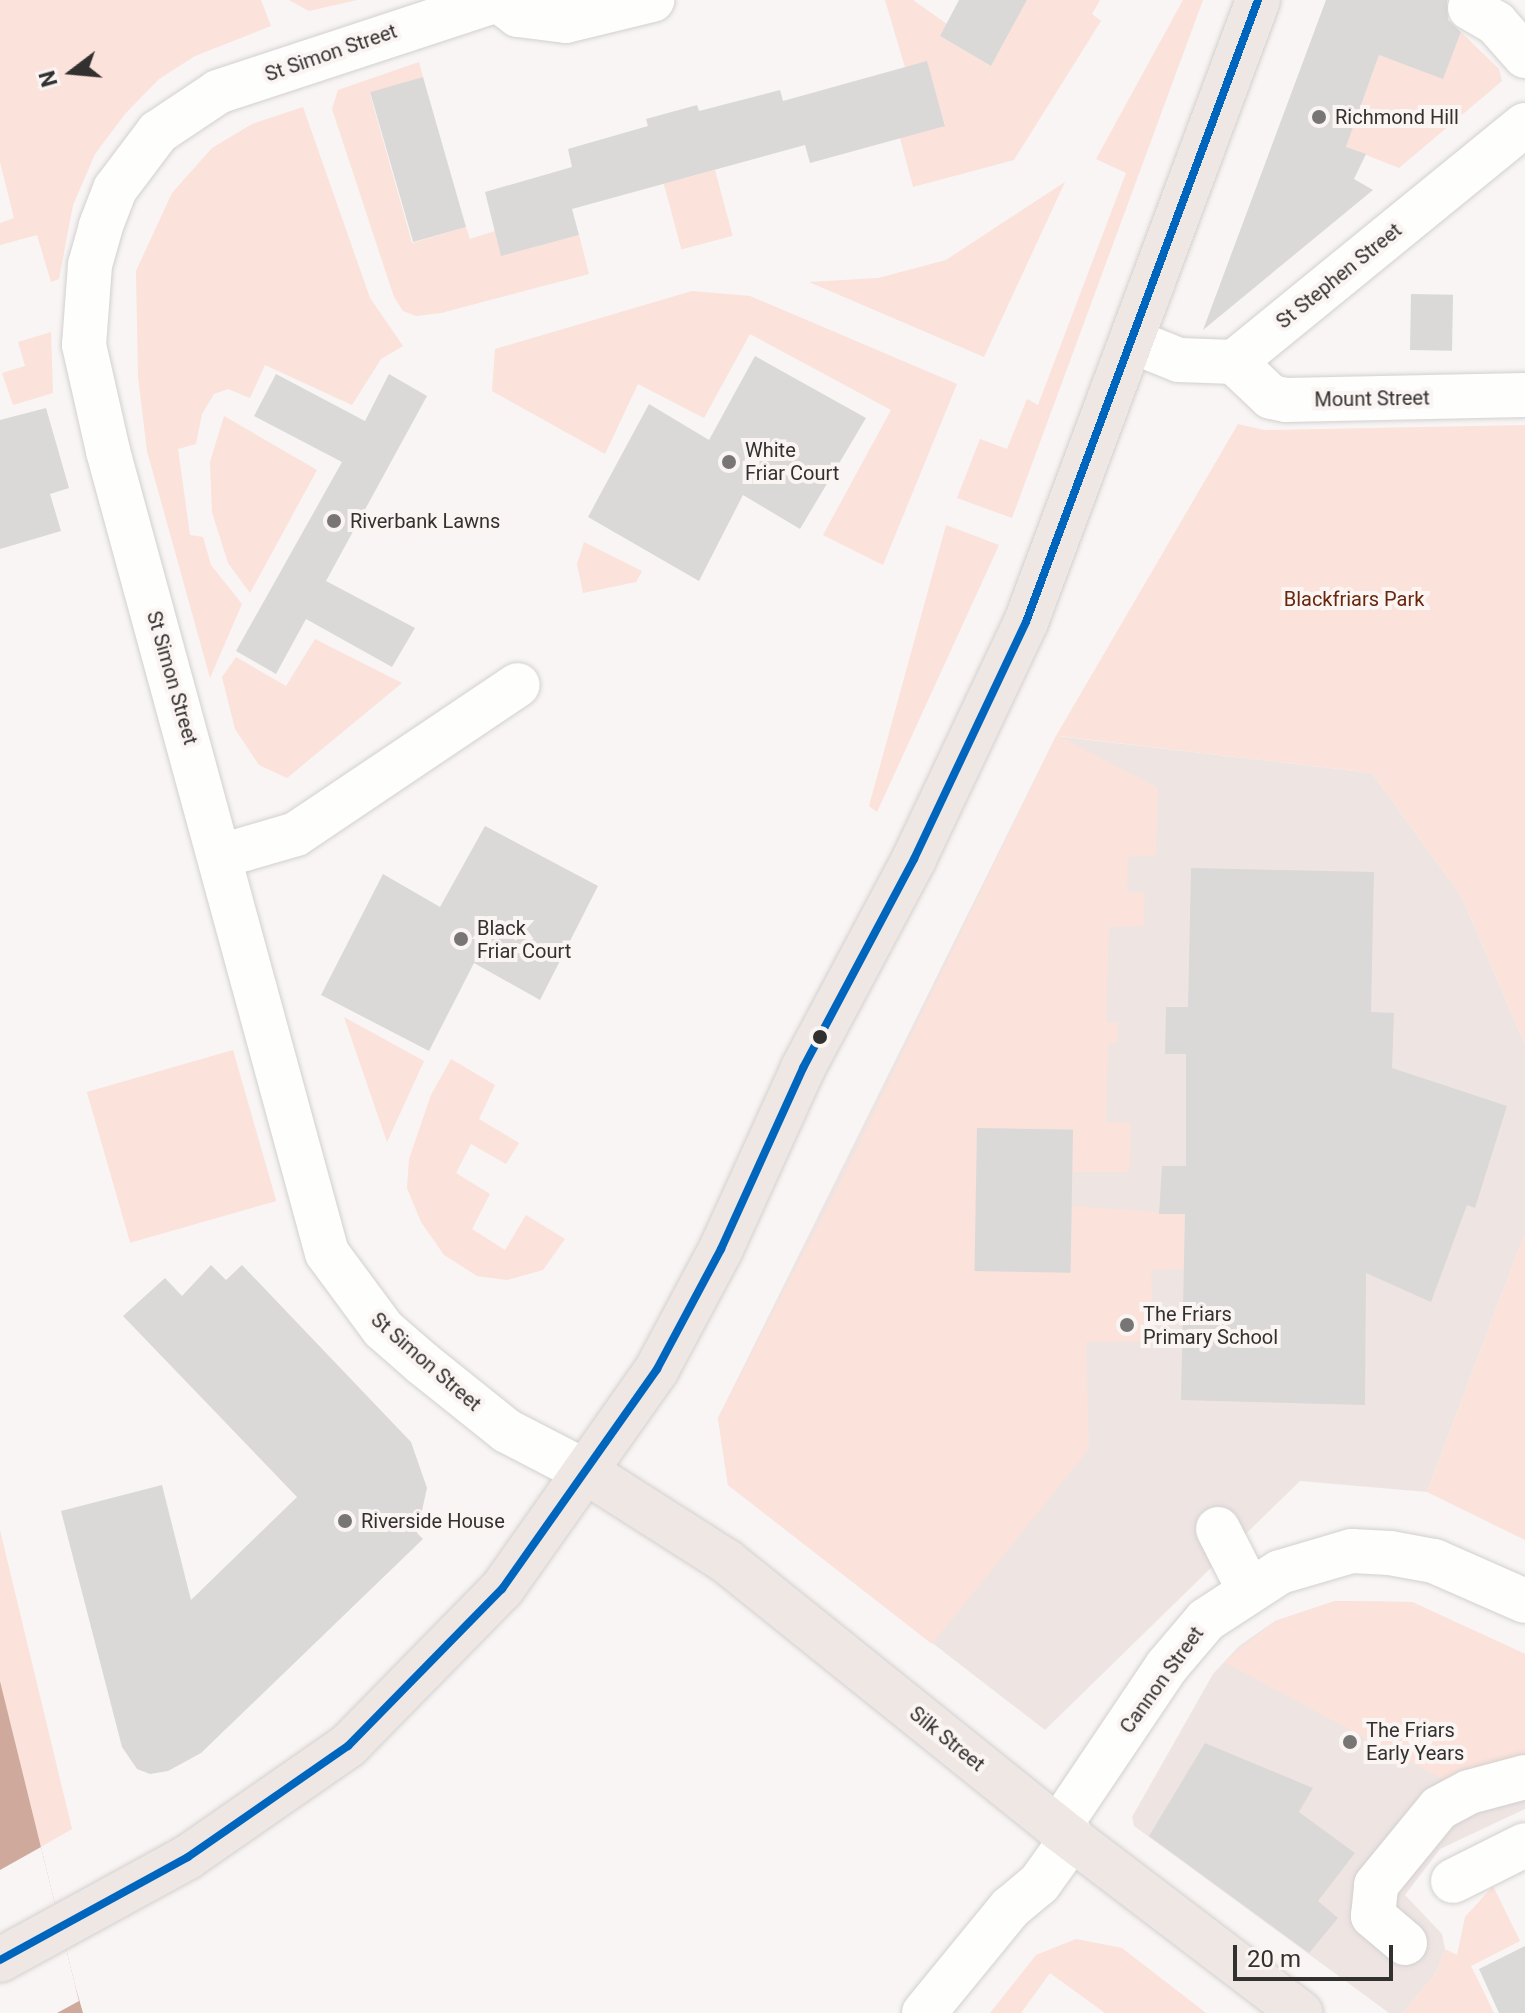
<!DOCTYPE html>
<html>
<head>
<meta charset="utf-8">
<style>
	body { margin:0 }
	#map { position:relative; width:1525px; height:2013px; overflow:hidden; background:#f8f5f4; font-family:Roboto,sans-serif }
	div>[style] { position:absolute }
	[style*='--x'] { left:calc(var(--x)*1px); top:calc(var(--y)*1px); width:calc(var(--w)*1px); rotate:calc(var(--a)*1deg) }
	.built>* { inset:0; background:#eee5e3 }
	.green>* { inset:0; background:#fbe2da; transform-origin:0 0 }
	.water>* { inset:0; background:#cfa99c }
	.pier>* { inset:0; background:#f8f5f4 }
	.building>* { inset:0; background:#dbd8d8; transform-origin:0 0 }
	.roads { filter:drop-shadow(0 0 2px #d3d0d0) drop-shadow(0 0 2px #d3d0d0) }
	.minor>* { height:44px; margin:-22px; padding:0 22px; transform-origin:22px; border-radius:22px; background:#fefefd }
	.major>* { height:44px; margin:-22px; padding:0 22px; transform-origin:22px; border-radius:22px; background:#efe7e4 }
	.bus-1>* { height:8px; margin:-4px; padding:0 4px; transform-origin:4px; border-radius:4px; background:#0065bd }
	.dots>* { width:22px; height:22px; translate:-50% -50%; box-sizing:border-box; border:4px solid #faf4f2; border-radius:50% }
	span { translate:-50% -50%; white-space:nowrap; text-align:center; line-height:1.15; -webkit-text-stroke:8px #faf4f2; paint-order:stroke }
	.street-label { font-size:20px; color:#333130 }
	.poi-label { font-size:20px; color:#333130 }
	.left { translate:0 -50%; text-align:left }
	.park-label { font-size:20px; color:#68260d }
	.north { position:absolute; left:32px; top:32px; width:80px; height:80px; -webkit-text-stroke:6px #faf4f2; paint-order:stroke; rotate:254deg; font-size:22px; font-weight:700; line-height:32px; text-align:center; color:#333130 }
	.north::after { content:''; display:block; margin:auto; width:28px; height:36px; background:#333130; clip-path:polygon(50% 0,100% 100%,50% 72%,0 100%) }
	.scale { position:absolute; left:1233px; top:1945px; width:160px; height:36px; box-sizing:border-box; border:4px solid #333130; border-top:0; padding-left:10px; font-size:24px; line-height:28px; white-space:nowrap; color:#333130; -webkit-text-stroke:6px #faf4f2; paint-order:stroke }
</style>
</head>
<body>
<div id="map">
	<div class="built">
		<div style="clip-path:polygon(1056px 736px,1372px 773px,1462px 897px,1525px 1044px,1525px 1233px,1427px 1492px,1300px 1481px,1045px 1730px,728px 1485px,718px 1418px)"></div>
		<div style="clip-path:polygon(1335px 1601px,1412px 1602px,1525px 1654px,1525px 1809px,1440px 1849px,1405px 1895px,1442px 1934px,1445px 1949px,1436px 1973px,1403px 2013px,1389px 2013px,1134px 1826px,1132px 1817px,1213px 1674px,1239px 1646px,1275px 1621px)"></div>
	</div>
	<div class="green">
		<div style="clip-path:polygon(0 0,261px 0,271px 26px,195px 56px,159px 79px,125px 114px,95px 154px,73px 205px,59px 279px,51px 282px,37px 235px,0 245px,0 223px,14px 218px,0 162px)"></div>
		<div style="clip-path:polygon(289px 0,357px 0,309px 11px)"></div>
		<div style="clip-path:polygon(885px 0,913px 0,947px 24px,940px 36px,991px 66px,1027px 0,1100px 0,1092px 14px,1101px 21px,1014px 160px,913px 187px,900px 138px,945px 125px,932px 80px,907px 74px)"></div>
		<div style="clip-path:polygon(1183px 0,1203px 0,1012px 518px,957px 498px,980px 439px,1007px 449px,1027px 399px,1038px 405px,1126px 173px,1096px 159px)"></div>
		<div style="clip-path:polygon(1461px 32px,1499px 69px,1502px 81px,1399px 168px,1346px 147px,1379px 55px,1443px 78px)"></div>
		<div style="clip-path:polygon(419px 62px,423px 77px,370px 94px,412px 243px,466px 227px,470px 239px,495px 231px,502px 255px,579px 235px,589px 274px,441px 313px,416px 316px,403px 311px,394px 297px,332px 109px,338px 90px)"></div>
		<div style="clip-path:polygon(303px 107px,370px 298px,403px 346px,381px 359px,352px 405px,265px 365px,250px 398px,228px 389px,214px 394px,202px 414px,196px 444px,178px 449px,190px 535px,203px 537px,211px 565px,242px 604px,210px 678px,147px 451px,138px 377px,136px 271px,172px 193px,212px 148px,252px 124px)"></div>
		<div style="left:715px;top:170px;width:68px;height:53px;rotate:75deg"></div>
		<div style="clip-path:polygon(1065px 182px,984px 357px,809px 282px,878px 278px,946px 260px)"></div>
		<div style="clip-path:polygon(692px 291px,750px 296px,957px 384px,883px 565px,823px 535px,891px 410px,750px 334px,704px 418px,638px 384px,605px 454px,492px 391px,495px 349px)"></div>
		<div style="clip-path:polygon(51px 332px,53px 393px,13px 405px,2px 373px,25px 366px,18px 342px)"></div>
		<div style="clip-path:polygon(224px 416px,317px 470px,250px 593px,228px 563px,212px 512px,210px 462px)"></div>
		<div style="clip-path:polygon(1238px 424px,1264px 430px,1525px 425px,1525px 1044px,1462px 897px,1372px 773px,1059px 736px,1158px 788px,1156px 855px,1128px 857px,1127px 892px,1145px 893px,1144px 926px,1109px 927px,1106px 1022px,1118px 1023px,1118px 1043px,1108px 1043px,1106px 1122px,1131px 1123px,1129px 1172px,1073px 1172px,1073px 1129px,977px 1128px,977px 1271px,1071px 1272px,1072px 1206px,1185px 1214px,1184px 1269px,1151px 1270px,1154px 1342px,1086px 1342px,1089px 1449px,932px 1644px,728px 1485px,718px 1418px,840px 1183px,1056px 736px)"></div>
		<div style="clip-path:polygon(946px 525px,999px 545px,877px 812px,869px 806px)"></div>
		<div style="clip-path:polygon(584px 542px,642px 571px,636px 582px,583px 593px,577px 564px)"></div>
		<div style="clip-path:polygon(315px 639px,402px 683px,287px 778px,259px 765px,235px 729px,222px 677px,236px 657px,286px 686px)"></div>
		<div style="clip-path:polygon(344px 1017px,424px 1061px,387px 1142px)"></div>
		<div style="left:233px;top:1050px;width:157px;height:152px;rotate:74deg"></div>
		<div style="clip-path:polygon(451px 1059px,495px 1085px,479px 1119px,519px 1143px,506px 1164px,471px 1144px,456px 1173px,490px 1194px,472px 1229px,505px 1250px,526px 1215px,565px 1239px,543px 1270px,507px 1280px,477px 1276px,444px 1255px,421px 1222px,407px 1188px,409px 1159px,431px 1095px)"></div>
		<div style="clip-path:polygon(1525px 1233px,1525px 1540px,1427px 1492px)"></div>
		<div style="clip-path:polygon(0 1530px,72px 1829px,41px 1847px,0 1681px)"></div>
		<div style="clip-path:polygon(1335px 1601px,1412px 1602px,1525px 1654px,1525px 1755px,1444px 1780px,1224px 1662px,1275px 1621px)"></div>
		<div style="clip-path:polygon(1493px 1886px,1520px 1941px,1471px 1966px,1494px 2013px,1403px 2013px,1436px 1973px,1445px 1949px,1457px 1955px,1465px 1917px)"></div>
		<div style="clip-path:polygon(1076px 1939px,1122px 1948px,1206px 2013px,1105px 2013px,1050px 1973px,1021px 2013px,990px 2013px,1036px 1955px)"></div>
	</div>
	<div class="water">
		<div style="clip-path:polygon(0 1681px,75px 1985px,83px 2013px,0 2013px)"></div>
	</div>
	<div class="pier">
		<div style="clip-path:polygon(41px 1847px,79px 2001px,57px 2013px,0 2013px,0 1870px)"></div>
	</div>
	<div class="building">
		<div style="clip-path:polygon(959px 0,1027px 0,991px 66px,940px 36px)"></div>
		<div style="clip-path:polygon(1326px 0,1447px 0,1448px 20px,1461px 32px,1443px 79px,1379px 55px,1346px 147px,1366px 154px,1354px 179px,1373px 190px,1203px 330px)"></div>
		<div style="clip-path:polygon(927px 61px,945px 126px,810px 163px,805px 145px,572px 209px,579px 235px,501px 256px,485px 192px,572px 167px,568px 149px,648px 126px,646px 119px,697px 105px,699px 111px,780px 90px,783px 101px)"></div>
		<div style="left:423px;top:77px;width:156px;height:55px;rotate:74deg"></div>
		<div style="left:1411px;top:294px;width:42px;height:56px;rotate:1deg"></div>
		<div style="clip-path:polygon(755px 356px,866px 418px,800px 529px,743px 495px,699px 581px,588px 517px,649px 404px,709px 440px)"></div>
		<div style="clip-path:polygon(276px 374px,365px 421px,389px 374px,427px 396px,326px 581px,415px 628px,392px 667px,306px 619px,276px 674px,236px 651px,342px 462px,254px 416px)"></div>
		<div style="clip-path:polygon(46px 408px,69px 488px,50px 494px,61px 531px,0 549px,0 420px)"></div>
		<div style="clip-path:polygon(485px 826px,598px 886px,540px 1000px,474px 963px,429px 1051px,321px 995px,383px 874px,440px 907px)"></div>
		<div style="clip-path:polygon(1191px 868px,1374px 872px,1371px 1012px,1394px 1013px,1392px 1068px,1507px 1106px,1475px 1208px,1467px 1205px,1431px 1302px,1366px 1273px,1365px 1405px,1181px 1400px,1185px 1214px,1159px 1214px,1162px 1166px,1186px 1166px,1186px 1054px,1165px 1054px,1166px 1007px,1188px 1007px)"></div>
		<div style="left:977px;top:1128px;width:96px;height:143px;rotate:1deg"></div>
		<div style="clip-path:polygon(211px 1265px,226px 1280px,242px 1265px,411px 1442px,427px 1488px,417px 1533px,423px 1539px,201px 1753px,168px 1771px,150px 1774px,137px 1769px,122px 1747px,61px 1511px,162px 1485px,191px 1600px,297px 1497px,123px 1316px,165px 1278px,182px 1296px)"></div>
		<div style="clip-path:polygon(1205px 1743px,1313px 1788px,1299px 1812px,1355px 1853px,1318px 1901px,1338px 1918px,1309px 1953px,1149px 1836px)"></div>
		<div style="clip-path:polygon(1525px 1946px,1525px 2013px,1499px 2013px,1479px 1969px)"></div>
	</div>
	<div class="roads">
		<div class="minor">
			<div style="--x:497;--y:0;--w:294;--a:161.8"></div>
			<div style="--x:218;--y:92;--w:72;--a:146.3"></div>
			<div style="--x:158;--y:132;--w:71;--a:127"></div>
			<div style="--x:115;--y:189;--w:40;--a:111"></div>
			<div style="--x:101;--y:226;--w:41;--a:105.8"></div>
			<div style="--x:90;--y:265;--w:80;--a:94.3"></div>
			<div style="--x:84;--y:345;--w:109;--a:77.2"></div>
			<div style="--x:108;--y:451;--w:831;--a:74.73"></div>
			<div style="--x:327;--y:1253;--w:94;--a:53.6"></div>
			<div style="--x:383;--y:1329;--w:52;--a:41.1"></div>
			<div style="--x:422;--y:1363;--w:109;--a:38.7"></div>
			<div style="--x:507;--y:1431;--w:91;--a:27.4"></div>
			<div style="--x:498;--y:0;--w:25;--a:37"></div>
			<div style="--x:518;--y:15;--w:48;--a:7.1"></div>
			<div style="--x:566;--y:21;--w:89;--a:-13.7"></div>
			<div style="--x:1470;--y:8;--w:30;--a:30"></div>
			<div style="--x:1496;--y:23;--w:44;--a:48.7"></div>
			<div style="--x:1134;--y:342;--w:48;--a:21.8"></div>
			<div style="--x:1179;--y:360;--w:55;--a:2.1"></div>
			<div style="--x:1234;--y:362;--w:375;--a:-39.2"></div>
			<div style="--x:1234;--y:362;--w:51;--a:43.4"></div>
			<div style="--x:1271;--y:397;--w:15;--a:11"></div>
			<div style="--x:1286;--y:400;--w:239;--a:-1.2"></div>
			<div style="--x:221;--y:856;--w:78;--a:-16.3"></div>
			<div style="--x:296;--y:834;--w:267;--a:-33.9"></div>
			<div style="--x:1218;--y:1529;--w:66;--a:63"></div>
			<div style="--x:1058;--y:1828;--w:195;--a:-56.1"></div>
			<div style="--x:1167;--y:1666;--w:60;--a:-49.7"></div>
			<div style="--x:1206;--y:1620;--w:88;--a:-33"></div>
			<div style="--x:1280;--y:1572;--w:75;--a:-16.3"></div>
			<div style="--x:1352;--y:1551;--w:38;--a:3"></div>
			<div style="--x:1390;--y:1553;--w:45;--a:10.3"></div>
			<div style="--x:1434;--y:1561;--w:99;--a:23.7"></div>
			<div style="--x:1453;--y:1881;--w:80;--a:-26.6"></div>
			<div style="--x:1405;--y:1943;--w:42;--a:-139.8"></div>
			<div style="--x:1373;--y:1916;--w:31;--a:-84"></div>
			<div style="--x:1376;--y:1885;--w:99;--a:-50.7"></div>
			<div style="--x:1439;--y:1808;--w:34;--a:-28"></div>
			<div style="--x:1469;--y:1792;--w:58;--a:-15"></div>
			<div style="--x:924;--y:2013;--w:136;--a:-50.7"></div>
			<div style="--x:1010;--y:1908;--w:38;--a:-40"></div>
			<div style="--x:1039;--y:1884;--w:57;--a:-54.3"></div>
		</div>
		<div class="major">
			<div style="--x:588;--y:1473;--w:164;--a:32.5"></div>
			<div style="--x:726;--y:1561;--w:426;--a:38.8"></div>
			<div style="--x:1058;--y:1828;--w:305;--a:37.3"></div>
			<div style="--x:0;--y:1960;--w:214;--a:-28.7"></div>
			<div style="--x:188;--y:1857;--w:195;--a:-34.8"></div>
			<div style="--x:348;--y:1746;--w:220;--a:-45.6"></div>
			<div style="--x:502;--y:1589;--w:269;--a:-54.8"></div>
			<div style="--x:657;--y:1369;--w:136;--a:-61.9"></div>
			<div style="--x:721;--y:1249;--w:199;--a:-65.6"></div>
			<div style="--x:803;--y:1068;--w:237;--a:-62"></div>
			<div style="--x:914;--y:859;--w:262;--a:-64.7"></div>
			<div style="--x:1026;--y:622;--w:664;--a:-69.54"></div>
		</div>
	</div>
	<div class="bus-1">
		<div style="--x:0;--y:1960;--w:214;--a:-28.7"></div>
		<div style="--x:188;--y:1857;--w:195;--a:-34.8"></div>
		<div style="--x:348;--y:1746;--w:220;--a:-45.6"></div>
		<div style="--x:502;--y:1589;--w:269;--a:-54.8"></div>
		<div style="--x:657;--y:1369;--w:136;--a:-61.9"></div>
		<div style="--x:721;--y:1249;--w:199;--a:-65.6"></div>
		<div style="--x:803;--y:1068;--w:237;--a:-62"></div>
		<div style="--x:914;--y:859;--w:262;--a:-64.7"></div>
		<div style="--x:1026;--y:622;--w:664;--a:-69.54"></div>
	</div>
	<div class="dots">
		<div style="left:1319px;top:117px;background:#787675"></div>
		<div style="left:729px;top:462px;background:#787675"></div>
		<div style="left:334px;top:521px;background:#787675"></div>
		<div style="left:461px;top:939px;background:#787675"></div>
		<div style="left:820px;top:1037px;background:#333130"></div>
		<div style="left:1127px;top:1325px;background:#787675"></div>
		<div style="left:345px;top:1521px;background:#787675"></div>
		<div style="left:1350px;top:1742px;background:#787675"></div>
	</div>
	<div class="street-label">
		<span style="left:331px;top:53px;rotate:-19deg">St Simon Street</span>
		<span style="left:1339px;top:276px;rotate:-39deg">St Stephen Street</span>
		<span style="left:1372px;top:399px;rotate:-1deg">Mount Street</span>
		<span style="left:172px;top:678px;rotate:74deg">St Simon Street</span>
		<span style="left:426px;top:1362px;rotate:41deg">St Simon Street</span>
		<span style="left:1162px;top:1680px;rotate:-54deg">Cannon Street</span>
		<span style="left:947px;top:1739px;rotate:39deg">Silk Street</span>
	</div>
	<div class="poi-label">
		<span class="left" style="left:1335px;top:117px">Richmond Hill</span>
		<span class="left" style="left:745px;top:462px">White<br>Friar Court</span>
		<span class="left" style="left:350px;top:521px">Riverbank Lawns</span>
		<span class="left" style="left:477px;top:940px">Black<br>Friar Court</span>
		<span class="left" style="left:1143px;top:1326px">The Friars<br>Primary School</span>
		<span class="left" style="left:361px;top:1521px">Riverside House</span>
		<span class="left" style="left:1366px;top:1742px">The Friars<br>Early Years</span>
	</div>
	<div class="park-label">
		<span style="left:1354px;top:599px">Blackfriars Park</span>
	</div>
	<div class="north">N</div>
	<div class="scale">20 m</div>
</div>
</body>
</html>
